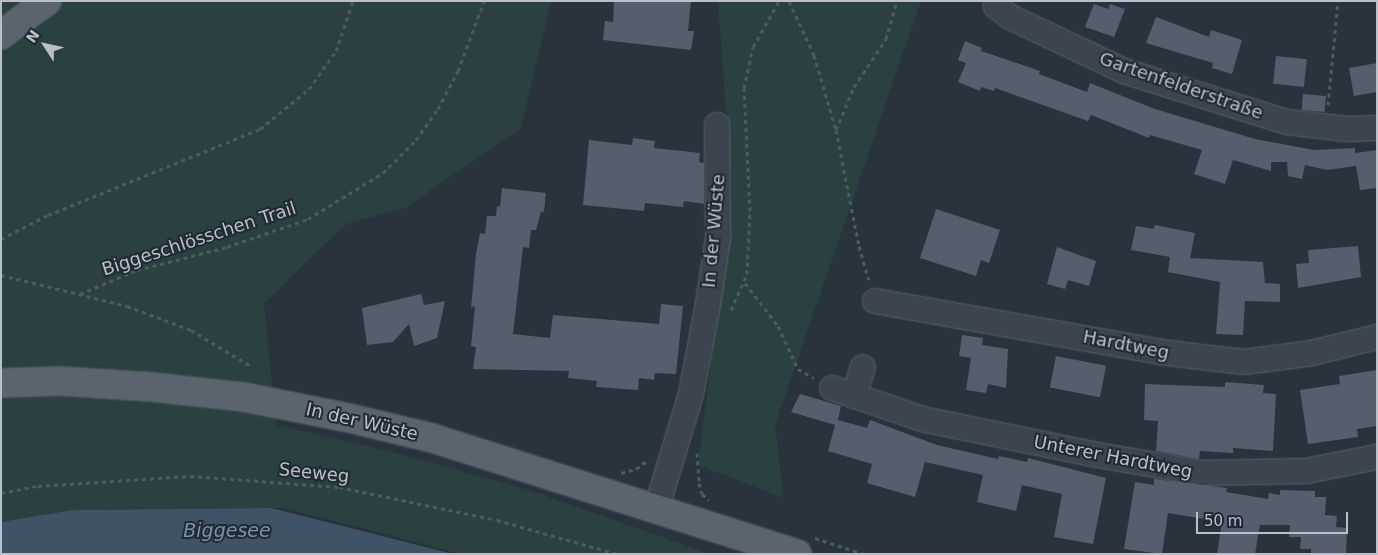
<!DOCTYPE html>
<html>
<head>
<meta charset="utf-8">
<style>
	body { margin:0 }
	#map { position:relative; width:1378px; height:555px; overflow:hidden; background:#28333e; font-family:"DejaVu Sans",sans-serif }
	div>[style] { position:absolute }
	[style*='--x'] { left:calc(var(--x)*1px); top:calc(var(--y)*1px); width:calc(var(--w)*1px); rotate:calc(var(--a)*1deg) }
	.green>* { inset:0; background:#2b4040 }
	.water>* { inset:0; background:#405266 }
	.building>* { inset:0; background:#545e6c; transform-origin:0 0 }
	.path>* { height:3px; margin-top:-1.5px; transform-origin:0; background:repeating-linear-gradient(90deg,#4a5d5e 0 4px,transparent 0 8px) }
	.roads { filter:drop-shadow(0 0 1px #5a636c) drop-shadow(0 0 1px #5a636c) }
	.minor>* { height:24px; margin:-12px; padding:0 12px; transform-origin:12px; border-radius:12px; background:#3c454f }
	.major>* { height:28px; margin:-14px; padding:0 14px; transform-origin:14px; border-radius:14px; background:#5a646e }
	span { translate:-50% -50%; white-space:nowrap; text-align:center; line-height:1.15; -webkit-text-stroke:4px #212a34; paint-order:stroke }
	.street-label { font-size:18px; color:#b9c0c9 }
	.water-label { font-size:19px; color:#7c92a9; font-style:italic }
	.frame { position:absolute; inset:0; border:2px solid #b9c0c9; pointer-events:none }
	.north { position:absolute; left:20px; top:20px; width:50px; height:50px; -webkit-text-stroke:4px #212a34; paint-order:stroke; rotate:305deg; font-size:14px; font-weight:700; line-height:20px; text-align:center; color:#b9c0c9 }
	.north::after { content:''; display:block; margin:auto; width:18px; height:22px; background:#b9c0c9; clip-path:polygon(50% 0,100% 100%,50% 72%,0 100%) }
	.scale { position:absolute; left:1196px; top:512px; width:152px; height:22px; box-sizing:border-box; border:2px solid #b9c0c9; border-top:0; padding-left:6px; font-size:15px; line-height:18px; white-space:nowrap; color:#b9c0c9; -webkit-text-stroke:4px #212a34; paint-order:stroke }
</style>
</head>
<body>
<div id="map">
	<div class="green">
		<div style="clip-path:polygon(1px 1px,551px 1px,521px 128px,405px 208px,346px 224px,264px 303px,276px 425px,389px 451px,532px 491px,710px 554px,461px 554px,284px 508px,73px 510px,1px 522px)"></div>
		<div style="clip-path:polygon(718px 1px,921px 1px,775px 425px,784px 498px,698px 465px,732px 193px)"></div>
	</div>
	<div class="water">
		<div style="clip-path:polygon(271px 508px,453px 554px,1px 554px,1px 522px,73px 510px)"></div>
	</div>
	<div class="building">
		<div style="clip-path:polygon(614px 1px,691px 1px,688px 31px,694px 31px,691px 50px,603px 40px,605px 21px,613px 22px)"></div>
		<div style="clip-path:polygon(1094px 4px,1108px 9px,1110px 4px,1125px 9px,1114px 37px,1085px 27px)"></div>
		<div style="clip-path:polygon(1156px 17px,1209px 37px,1211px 30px,1242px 40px,1232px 74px,1212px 68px,1213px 63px,1146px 43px)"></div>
		<div style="clip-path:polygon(965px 41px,982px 48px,981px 51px,1040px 71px,1039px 74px,1087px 92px,1090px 83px,1155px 109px,1255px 139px,1314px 150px,1355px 148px,1355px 153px,1377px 150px,1377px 188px,1360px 190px,1356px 166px,1327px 170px,1305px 165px,1302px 179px,1288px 176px,1287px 162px,1271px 162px,1271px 171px,1233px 160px,1225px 184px,1194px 174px,1202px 150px,1150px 135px,1149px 138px,1091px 115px,1088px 121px,995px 88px,994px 91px,981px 87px,980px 91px,958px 82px,966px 63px,958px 60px)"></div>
		<div style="left:1276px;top:56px;width:31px;height:28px;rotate:6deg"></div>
		<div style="clip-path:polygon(1377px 63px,1377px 92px,1354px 96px,1349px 68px)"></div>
		<div style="left:1303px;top:94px;width:23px;height:16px;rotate:5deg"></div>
		<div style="clip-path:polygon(633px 138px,655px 141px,654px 148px,700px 153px,699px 162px,704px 163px,704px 204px,684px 201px,683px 207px,645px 203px,644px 211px,583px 205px,589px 140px,632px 145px)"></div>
		<div style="clip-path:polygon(502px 188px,546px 193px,544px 212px,541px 212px,536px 230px,531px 230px,529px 248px,523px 247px,513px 334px,550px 338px,553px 315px,659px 324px,661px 304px,683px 306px,676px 374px,655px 373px,654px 380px,639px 378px,638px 390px,596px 387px,597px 381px,568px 378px,569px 371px,473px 369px,476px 347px,471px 346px,475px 306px,471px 308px,476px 254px,480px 233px,485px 234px,487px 216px,496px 216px,497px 206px,500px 207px)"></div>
		<div style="clip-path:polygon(936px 209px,1000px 230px,989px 263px,981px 260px,976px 276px,920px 258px)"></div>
		<div style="clip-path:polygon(1155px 225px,1195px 233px,1190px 258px,1263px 262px,1265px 283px,1280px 284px,1280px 302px,1245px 301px,1243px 335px,1216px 334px,1220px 282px,1168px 272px,1170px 257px,1131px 250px,1136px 226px,1154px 229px)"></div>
		<div style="clip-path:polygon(1358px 246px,1361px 277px,1298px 288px,1296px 264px,1309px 263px,1308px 250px)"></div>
		<div style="clip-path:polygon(1057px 247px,1096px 261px,1089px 286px,1068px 280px,1065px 289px,1047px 284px)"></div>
		<div style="clip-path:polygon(421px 294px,424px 305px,445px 301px,437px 338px,414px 346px,409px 324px,393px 342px,367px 345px,362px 308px)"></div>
		<div style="clip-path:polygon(962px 335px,983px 338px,982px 345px,1008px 349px,1006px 388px,988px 384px,986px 393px,966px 390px,971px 358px,959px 356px)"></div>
		<div style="left:1056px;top:356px;width:51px;height:32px;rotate:11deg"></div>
		<div style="clip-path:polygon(1377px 370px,1377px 426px,1357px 429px,1358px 437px,1308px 444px,1300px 390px,1340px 384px,1339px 376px)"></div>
		<div style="clip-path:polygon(1225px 382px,1264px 385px,1263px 393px,1276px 394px,1273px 451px,1233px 448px,1233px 453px,1200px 451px,1199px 459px,1156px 451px,1158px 421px,1144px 420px,1145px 384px,1225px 387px)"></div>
		<div style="clip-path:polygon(800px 394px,841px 406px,838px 420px,867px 428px,870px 420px,937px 445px,998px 459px,999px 456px,1027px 462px,1028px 458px,1106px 478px,1093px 544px,1054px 537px,1062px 494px,1022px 485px,1016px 511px,977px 502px,983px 475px,925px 462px,915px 497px,867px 483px,872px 464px,828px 451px,835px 425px,791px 412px)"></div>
		<div style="clip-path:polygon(1154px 479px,1227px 488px,1226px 492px,1268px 499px,1269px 493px,1280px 495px,1280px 490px,1315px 491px,1315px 497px,1326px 497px,1325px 515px,1337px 516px,1336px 527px,1347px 528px,1346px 554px,1311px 554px,1311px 549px,1300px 549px,1301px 537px,1289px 537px,1290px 525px,1260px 525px,1255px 554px,1217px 554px,1222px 522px,1168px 513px,1162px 554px,1124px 549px,1135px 482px,1154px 485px)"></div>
	</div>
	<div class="path">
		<div style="--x:789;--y:1;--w:60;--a:65.2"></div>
		<div style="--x:814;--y:55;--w:78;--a:73.7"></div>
		<div style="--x:836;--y:130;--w:118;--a:78.8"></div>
		<div style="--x:859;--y:246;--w:35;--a:74"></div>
		<div style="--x:1328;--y:105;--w:104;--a:-84.5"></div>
		<div style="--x:836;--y:130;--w:47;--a:-67.3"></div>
		<div style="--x:854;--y:87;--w:58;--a:-56.3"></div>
		<div style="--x:886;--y:39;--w:40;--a:-74"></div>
		<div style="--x:1;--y:239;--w:53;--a:-27.1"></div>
		<div style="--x:48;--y:215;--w:229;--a:-22.1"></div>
		<div style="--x:260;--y:129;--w:63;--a:-39.2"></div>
		<div style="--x:309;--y:89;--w:47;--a:-54.6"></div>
		<div style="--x:336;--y:51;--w:53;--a:-71.2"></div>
		<div style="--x:1;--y:275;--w:130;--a:13.8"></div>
		<div style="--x:127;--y:306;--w:68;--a:20.6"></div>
		<div style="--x:191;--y:330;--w:70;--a:31"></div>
		<div style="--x:745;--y:283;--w:54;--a:52.5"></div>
		<div style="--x:778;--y:326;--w:47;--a:65.1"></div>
		<div style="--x:798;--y:369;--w:18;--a:29"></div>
		<div style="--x:80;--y:294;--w:62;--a:-22.8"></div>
		<div style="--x:137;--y:270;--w:93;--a:-14.3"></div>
		<div style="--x:227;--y:247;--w:86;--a:-19.1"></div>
		<div style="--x:308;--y:219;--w:88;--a:-31.5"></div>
		<div style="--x:383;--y:173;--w:47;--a:-45"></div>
		<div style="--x:416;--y:140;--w:38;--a:-55"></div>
		<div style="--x:438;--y:109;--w:43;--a:-62.2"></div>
		<div style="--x:458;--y:71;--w:75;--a:-69.6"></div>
		<div style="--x:731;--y:310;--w:39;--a:-66"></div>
		<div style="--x:747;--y:274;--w:63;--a:-87.3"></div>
		<div style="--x:750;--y:211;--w:123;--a:-92.8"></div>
		<div style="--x:744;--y:88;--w:42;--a:-77.6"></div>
		<div style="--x:753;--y:47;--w:53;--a:-60.5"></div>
		<div style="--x:697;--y:453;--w:30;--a:86"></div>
		<div style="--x:699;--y:483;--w:11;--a:75"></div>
		<div style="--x:702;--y:494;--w:9;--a:41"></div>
		<div style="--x:621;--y:473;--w:16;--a:-15"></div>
		<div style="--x:636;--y:469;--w:15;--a:-37"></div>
		<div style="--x:1;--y:493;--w:38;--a:-11"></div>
		<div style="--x:38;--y:486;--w:152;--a:-3.8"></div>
		<div style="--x:190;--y:476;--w:149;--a:4.2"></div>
		<div style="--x:339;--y:487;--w:161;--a:11.8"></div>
		<div style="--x:497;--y:520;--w:125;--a:15.8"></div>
		<div style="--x:815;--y:538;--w:52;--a:18.1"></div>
	</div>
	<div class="roads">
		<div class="minor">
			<div style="--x:996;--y:1;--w:5;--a:90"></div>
			<div style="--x:996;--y:6;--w:18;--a:38"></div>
			<div style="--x:1010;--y:17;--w:126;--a:25.3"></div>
			<div style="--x:1124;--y:71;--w:171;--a:17.4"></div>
			<div style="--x:1287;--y:122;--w:60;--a:6.7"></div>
			<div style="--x:1347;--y:129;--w:30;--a:-2"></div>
			<div style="--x:875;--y:301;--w:290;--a:10.1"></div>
			<div style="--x:1160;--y:352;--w:85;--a:6.8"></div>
			<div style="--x:1244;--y:362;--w:69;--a:-7.5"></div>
			<div style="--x:1312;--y:353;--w:67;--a:-13.8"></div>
			<div style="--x:832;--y:388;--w:95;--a:19"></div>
			<div style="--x:922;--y:419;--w:174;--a:11.6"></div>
			<div style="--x:1092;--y:454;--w:112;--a:9.8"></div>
			<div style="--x:1202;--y:473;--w:104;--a:-1.1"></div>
			<div style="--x:1306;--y:471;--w:72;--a:-11.2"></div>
			<div style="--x:854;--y:396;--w:30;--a:-73"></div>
			<div style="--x:656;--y:510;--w:121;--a:-73.2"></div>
			<div style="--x:691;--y:394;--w:92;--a:-79.3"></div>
			<div style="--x:708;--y:304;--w:68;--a:-81.5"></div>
			<div style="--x:718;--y:237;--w:112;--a:-90.5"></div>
		</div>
		<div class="major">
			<div style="--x:1;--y:35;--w:57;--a:-36.5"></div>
			<div style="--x:1;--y:383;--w:58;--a:-2"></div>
			<div style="--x:59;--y:381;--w:93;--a:3.7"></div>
			<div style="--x:152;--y:387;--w:93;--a:6.2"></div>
			<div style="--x:244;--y:397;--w:107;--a:11.3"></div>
			<div style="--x:349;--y:418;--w:85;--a:13.5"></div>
			<div style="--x:432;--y:438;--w:383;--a:17.6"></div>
		</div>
	</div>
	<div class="street-label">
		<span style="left:1181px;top:86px;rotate:19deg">Gartenfelderstraße</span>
		<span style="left:714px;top:231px;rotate:-85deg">In der Wüste</span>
		<span style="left:199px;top:239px;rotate:-18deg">Biggeschlösschen Trail</span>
		<span style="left:1126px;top:345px;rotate:11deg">Hardtweg</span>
		<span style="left:362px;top:422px;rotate:13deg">In der Wüste</span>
		<span style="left:1113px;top:457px;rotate:11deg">Unterer Hardtweg</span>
		<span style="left:314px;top:473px;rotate:6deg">Seeweg</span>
	</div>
	<div class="water-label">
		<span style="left:227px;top:531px">Biggesee</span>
	</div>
	<div class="frame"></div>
	<div class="north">N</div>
	<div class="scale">50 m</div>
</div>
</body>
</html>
